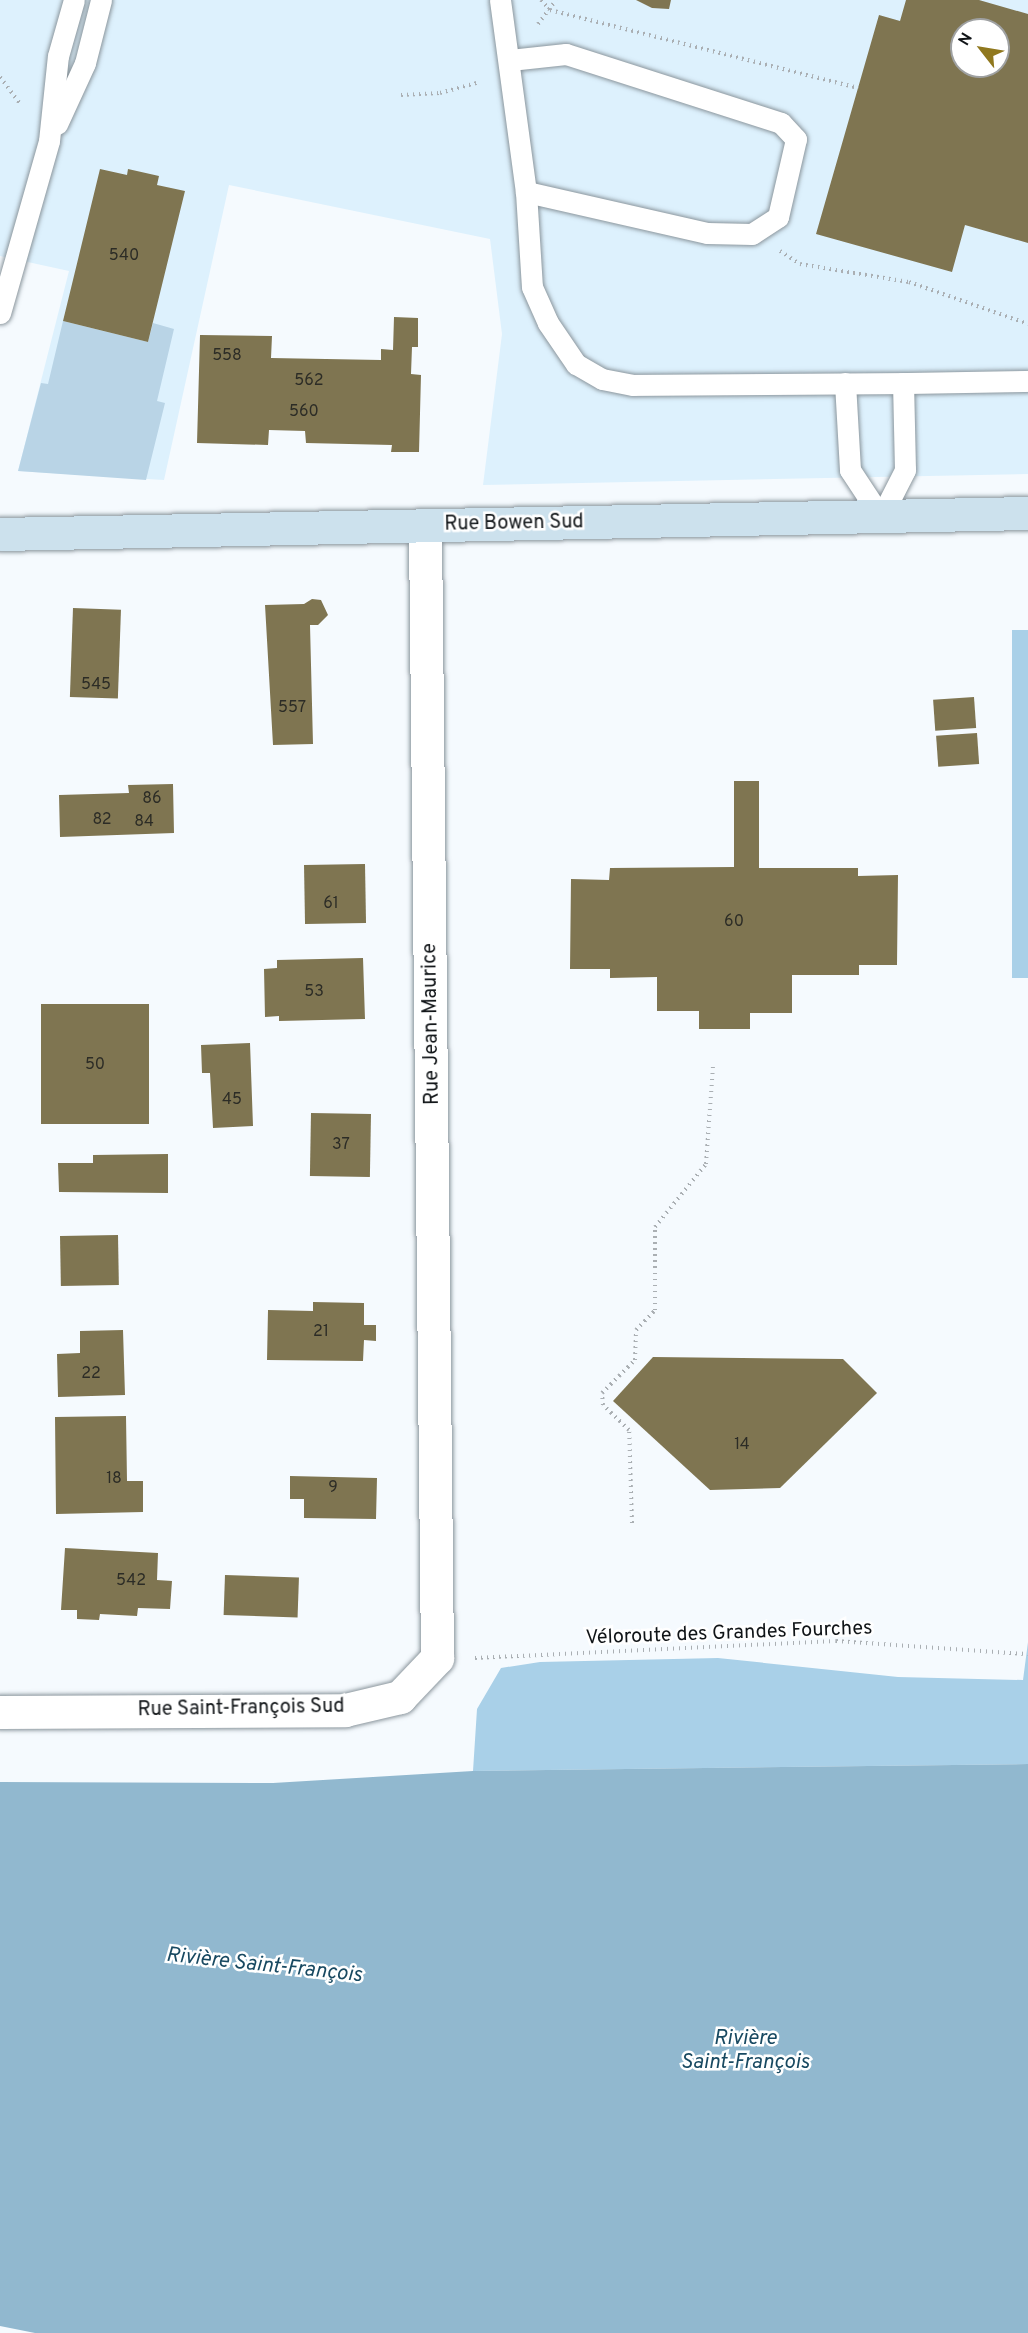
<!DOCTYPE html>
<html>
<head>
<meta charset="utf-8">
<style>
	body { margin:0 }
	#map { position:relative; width:1028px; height:2333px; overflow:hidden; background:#f5fafe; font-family:Overpass,sans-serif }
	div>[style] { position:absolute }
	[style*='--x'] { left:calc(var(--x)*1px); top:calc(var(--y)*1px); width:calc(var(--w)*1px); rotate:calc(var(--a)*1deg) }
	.built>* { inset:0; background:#ddf1fd }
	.green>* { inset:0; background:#b9d4e6 }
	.forest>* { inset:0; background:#a9d0e8; transform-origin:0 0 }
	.water>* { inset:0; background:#91b8cf }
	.building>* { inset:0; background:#7f7551; transform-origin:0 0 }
	.path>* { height:4px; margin-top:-2px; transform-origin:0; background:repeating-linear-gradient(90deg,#aaafb3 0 1.5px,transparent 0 6px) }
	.roads { filter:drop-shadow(0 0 2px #8b969d) drop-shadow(0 0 2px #8b969d) }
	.lane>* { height:21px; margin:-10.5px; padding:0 10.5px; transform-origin:10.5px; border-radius:10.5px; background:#fff }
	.street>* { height:33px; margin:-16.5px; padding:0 16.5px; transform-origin:16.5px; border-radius:16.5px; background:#fff }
	.secondary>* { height:33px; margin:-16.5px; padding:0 16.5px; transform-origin:16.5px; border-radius:16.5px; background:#cce1ed }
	span { translate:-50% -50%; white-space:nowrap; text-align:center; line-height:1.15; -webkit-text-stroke:5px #fff; paint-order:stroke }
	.number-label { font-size:16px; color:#2c2c26 }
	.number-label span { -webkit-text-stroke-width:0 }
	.street-label { font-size:20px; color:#101417 }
	.water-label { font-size:21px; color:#184961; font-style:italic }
	.north { position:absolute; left:950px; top:18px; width:60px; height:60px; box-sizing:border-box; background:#fff; border:2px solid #9fa1a2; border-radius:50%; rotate:301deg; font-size:16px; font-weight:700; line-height:24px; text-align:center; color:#101417 }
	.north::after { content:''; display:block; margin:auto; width:21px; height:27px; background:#90781e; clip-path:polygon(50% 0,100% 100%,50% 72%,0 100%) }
</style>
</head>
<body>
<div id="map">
	<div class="built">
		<div style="clip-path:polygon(evenodd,0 0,1028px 0,1028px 474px,483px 485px,502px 334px,490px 239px,229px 185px,164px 480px,18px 471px,69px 271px,0 256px,0 0,962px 30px,998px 30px,998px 66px,962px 66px,962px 30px)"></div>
	</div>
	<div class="green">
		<div style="clip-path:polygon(63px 321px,148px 342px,153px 323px,174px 329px,157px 401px,165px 403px,146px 480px,18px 471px,41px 383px,48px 384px)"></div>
	</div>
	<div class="forest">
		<div style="left:1028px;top:630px;width:348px;height:16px;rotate:90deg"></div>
		<div style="clip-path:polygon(1028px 1642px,1028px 1764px,473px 1771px,477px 1709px,501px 1668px,540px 1662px,718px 1658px,898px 1677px,1023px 1680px)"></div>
	</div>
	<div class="water">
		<div style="clip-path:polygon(1028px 1764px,1028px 2333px,35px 2333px,0 2326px,0 1782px,273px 1783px,473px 1771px)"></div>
	</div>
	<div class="building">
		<div style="clip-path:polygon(636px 0,671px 0,669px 9px,652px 8px)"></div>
		<div style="clip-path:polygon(evenodd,906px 0,979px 0,1028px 14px,1028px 243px,965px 225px,952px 272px,816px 234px,879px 15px,900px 21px,906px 0,962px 30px,998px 30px,998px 66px,962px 66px,962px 30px)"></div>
		<div style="clip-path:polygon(100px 169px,127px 175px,128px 169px,159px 176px,157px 185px,185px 191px,148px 342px,63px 321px)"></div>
		<div style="clip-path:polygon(394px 317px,418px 318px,418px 347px,412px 347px,411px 374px,421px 375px,419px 452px,391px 452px,392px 445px,306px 443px,305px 431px,269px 430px,268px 445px,197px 443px,200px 335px,272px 336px,271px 358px,381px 360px,381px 349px,393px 350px)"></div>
		<div style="clip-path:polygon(312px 599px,321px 600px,328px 615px,318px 625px,310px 625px,313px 744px,273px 745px,265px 605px,304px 604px)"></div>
		<div style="left:73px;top:608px;width:48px;height:89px;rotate:2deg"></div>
		<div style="left:974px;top:697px;width:31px;height:41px;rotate:86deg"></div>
		<div style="left:977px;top:733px;width:31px;height:41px;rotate:86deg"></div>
		<div style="clip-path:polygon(734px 781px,759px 781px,759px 868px,858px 868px,858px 876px,898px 875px,897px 965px,859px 965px,859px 975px,792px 975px,792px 1013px,750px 1013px,750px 1029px,699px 1029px,699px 1011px,657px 1011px,657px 977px,610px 978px,610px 969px,570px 969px,571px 879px,609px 880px,610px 868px,734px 867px)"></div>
		<div style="clip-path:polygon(173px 784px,174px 833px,60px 837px,59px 795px,129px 793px,128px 785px)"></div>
		<div style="left:365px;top:864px;width:59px;height:61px;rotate:89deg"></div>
		<div style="clip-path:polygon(363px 958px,365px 1019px,279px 1021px,279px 1016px,265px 1017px,264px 969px,277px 968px,277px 960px)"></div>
		<div style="left:149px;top:1004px;width:120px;height:108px;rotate:90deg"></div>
		<div style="clip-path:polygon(250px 1043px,253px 1126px,213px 1128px,210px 1073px,202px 1073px,201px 1045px)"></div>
		<div style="left:311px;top:1113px;width:60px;height:63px;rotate:1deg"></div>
		<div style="clip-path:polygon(168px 1154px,168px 1193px,59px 1192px,58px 1163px,93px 1163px,93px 1155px)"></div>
		<div style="left:118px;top:1235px;width:50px;height:58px;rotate:89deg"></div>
		<div style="clip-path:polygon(313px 1302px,364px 1303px,364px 1325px,376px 1325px,376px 1341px,364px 1340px,363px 1361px,267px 1360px,268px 1310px,313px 1311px)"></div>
		<div style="clip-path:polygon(123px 1330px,125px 1395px,58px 1397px,57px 1354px,80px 1353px,80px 1331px)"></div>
		<div style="clip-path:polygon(653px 1357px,843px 1359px,877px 1393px,780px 1488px,710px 1490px,613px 1401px)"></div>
		<div style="clip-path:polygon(126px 1416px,127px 1481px,143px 1481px,143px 1512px,56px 1514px,55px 1417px)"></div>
		<div style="clip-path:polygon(290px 1476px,377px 1478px,376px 1519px,304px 1518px,304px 1499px,290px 1499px)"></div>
		<div style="clip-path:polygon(65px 1548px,158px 1553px,157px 1580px,172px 1581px,170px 1609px,138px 1608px,137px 1616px,100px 1614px,99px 1620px,77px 1619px,77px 1610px,61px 1610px)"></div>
		<div style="left:225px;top:1575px;width:74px;height:40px;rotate:2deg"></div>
	</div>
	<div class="path">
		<div style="--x:541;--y:0;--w:13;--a:48"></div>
		<div style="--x:550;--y:10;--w:318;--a:14.2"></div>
		<div style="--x:538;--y:24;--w:30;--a:-53"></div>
		<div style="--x:0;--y:77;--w:35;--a:53"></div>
		<div style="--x:401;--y:95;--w:39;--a:-3"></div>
		<div style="--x:440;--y:93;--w:41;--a:-15.4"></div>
		<div style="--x:780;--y:251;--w:24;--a:33"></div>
		<div style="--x:800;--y:264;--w:110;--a:9.4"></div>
		<div style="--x:909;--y:282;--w:126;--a:19.4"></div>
		<div style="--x:632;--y:1523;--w:93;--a:-91.8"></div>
		<div style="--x:629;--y:1430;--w:36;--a:-136"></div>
		<div style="--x:603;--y:1405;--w:12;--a:-95"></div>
		<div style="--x:602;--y:1393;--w:47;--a:-45"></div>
		<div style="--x:635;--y:1360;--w:30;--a:-88"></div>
		<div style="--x:636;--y:1330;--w:28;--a:-46"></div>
		<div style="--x:655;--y:1310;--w:83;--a:-90"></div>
		<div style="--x:655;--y:1227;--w:81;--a:-51"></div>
		<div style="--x:706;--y:1164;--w:98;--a:-85.9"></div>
		<div style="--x:475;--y:1658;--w:361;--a:-2.7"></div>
		<div style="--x:836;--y:1641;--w:192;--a:3.9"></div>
	</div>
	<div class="roads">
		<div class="lane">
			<div style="--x:500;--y:0;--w:194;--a:82.3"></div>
			<div style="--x:526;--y:192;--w:95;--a:86.4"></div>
			<div style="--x:532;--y:287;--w:39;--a:66"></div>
			<div style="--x:548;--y:323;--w:50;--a:55.7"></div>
			<div style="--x:576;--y:364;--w:30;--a:30"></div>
			<div style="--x:602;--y:379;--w:32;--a:11"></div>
			<div style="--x:633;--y:385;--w:270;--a:-0.4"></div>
			<div style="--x:510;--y:60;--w:56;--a:-6.1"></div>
			<div style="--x:566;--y:54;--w:226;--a:17.8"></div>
			<div style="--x:781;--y:123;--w:22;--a:47"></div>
			<div style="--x:796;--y:139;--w:80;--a:103"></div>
			<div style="--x:778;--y:217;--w:31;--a:147"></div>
			<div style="--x:752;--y:234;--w:45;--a:-178.7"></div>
			<div style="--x:707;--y:233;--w:186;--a:-167.2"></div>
			<div style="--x:57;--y:124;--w:67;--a:-65.3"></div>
			<div style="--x:85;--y:63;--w:65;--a:-75.7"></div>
			<div style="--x:0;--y:313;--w:179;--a:-74.1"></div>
			<div style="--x:49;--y:141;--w:85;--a:-84"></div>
			<div style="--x:58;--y:56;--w:58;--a:-74.1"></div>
			<div style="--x:845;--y:383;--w:87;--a:86.7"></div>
			<div style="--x:850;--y:470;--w:56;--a:56.6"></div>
			<div style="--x:881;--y:517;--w:53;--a:-62.9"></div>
			<div style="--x:905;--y:470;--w:87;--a:-91.3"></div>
			<div style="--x:903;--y:383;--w:125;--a:-0.9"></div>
		</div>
		<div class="street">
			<div style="--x:0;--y:1712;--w:345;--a:-0.3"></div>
			<div style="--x:345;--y:1710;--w:57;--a:-13.3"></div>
			<div style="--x:400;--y:1697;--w:54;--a:-46.5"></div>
			<div style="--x:437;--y:1658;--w:1133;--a:-90.61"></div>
		</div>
		<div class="secondary">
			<div style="--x:0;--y:534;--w:1028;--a:-1.17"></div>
		</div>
	</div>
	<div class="number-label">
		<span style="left:124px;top:256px">540</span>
		<span style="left:227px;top:356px">558</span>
		<span style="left:309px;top:381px">562</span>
		<span style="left:304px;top:412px">560</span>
		<span style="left:96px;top:685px">545</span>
		<span style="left:292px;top:708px">557</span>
		<span style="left:152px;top:799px">86</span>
		<span style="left:102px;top:820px">82</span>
		<span style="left:144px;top:822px">84</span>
		<span style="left:331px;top:904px">61</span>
		<span style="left:734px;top:922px">60</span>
		<span style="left:314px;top:992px">53</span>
		<span style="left:95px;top:1065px">50</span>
		<span style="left:232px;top:1100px">45</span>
		<span style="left:341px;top:1145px">37</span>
		<span style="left:321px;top:1332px">21</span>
		<span style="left:91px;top:1374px">22</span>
		<span style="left:742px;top:1445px">14</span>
		<span style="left:114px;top:1479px">18</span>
		<span style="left:333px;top:1488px">9</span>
		<span style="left:131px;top:1581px">542</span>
	</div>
	<div class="street-label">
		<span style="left:514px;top:524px;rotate:-1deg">Rue Bowen Sud</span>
		<span style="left:432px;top:1024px;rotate:-91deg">Rue Jean-Maurice</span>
		<span style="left:729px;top:1634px;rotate:-2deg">Véloroute des Grandes Fourches</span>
		<span style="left:241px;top:1709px;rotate:-1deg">Rue Saint-François Sud</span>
	</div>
	<div class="water-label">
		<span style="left:264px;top:1966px;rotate:6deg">Rivière Saint-François</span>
		<span style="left:745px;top:2051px">Rivière<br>Saint-François</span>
	</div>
	<div class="north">N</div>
</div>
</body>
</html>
